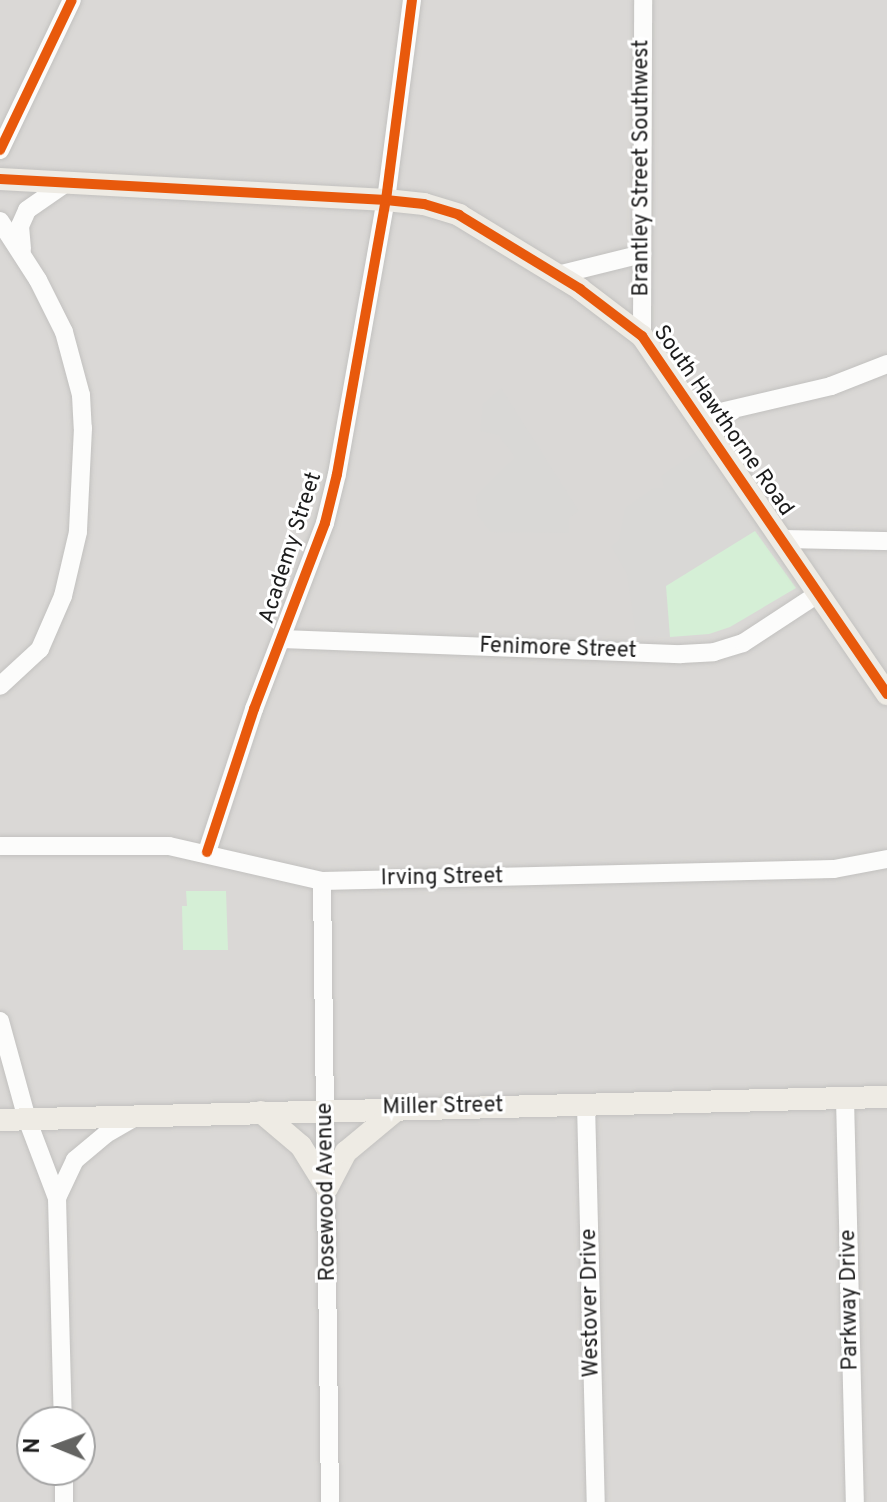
<!DOCTYPE html>
<html>
<head>
<meta charset="utf-8">
<style>
	body { margin:0 }
	#map { position:relative; width:887px; height:1502px; overflow:hidden; background:#ebe9e5; font-family:Overpass,sans-serif }
	div>[style] { position:absolute }
	[style*='--x'] { left:calc(var(--x)*1px); top:calc(var(--y)*1px); width:calc(var(--w)*1px); rotate:calc(var(--a)*1deg) }
	.residential>* { inset:0; background:#dad8d6 }
	.religious>* { inset:0; background:#d9d8d6 }
	.park>* { inset:0; background:#d5efd6 }
	.roads { filter:drop-shadow(0 0 2px #c2c1bf) drop-shadow(0 0 2px #c2c1bf) }
	.minor>* { height:18px; margin:-9px; padding:0 9px; transform-origin:9px; border-radius:9px; background:#fcfcfb }
	.major>* { height:22px; margin:-11px; padding:0 11px; transform-origin:11px; border-radius:11px; background:#eeebe4 }
	.cycleway>* { height:10px; margin:-5px; padding:0 5px; transform-origin:5px; border-radius:5px; background:#e8590c }
	span { translate:-50% -50%; white-space:nowrap; text-align:center; line-height:1.15; -webkit-text-stroke:6px #fff; paint-order:stroke }
	.street-label { font-size:22px; color:#1c1c1c }
	.north { position:absolute; left:16px; top:1406px; width:80px; height:80px; box-sizing:border-box; background:#fff; border:2px solid #a4a4a4; border-radius:50%; rotate:271deg; font-size:22px; font-weight:700; line-height:32px; text-align:center; color:#1c1c1c }
	.north::after { content:''; display:block; margin:auto; width:28px; height:36px; background:#646462; clip-path:polygon(50% 0,100% 100%,50% 72%,0 100%) }
</style>
</head>
<body>
<div id="map">
	<div class="residential">
		<div style="clip-path:polygon(evenodd,0 0,887px 0,887px 1502px,0 1502px,0 0,32px 1422px,80px 1422px,80px 1470px,32px 1470px,32px 1422px)"></div>
	</div>
	<div class="religious">
		<div style="clip-path:polygon(501px 388px,579px 511px,569px 518px,569px 533px,491px 532px,478px 516px,476px 496px,515px 457px,498px 435px,480px 431px,483px 404px)"></div>
		<div style="clip-path:polygon(700px 449px,755px 531px,666px 586px,670px 637px,636px 636px,627px 574px,611px 546px,619px 540px,625px 508px,654px 488px,664px 488px,661px 476px)"></div>
	</div>
	<div class="park">
		<div style="clip-path:polygon(755px 531px,796px 588px,730px 627px,709px 634px,670px 637px,666px 586px)"></div>
		<div style="clip-path:polygon(186px 891px,226px 891px,228px 950px,183px 950px,182px 906px,187px 906px)"></div>
	</div>
	<div class="roads">
		<div class="minor">
			<div style="--x:0;--y:150;--w:166;--a:-64.4"></div>
			<div style="--x:0;--y:221;--w:70;--a:57.2"></div>
			<div style="--x:38;--y:280;--w:58;--a:63.4"></div>
			<div style="--x:64;--y:332;--w:65;--a:74.9"></div>
			<div style="--x:81;--y:395;--w:33;--a:87"></div>
			<div style="--x:83;--y:428;--w:104;--a:92.8"></div>
			<div style="--x:78;--y:532;--w:66;--a:103.2"></div>
			<div style="--x:63;--y:596;--w:58;--a:113.5"></div>
			<div style="--x:40;--y:649;--w:54;--a:137.2"></div>
			<div style="--x:22;--y:249;--w:23;--a:-95"></div>
			<div style="--x:20;--y:226;--w:17;--a:-66"></div>
			<div style="--x:27;--y:210;--w:47;--a:-34.7"></div>
			<div style="--x:557;--y:275;--w:88;--a:-13.9"></div>
			<div style="--x:642;--y:336;--w:336;--a:-89.8"></div>
			<div style="--x:699;--y:417;--w:136;--a:-13.2"></div>
			<div style="--x:831;--y:386;--w:60;--a:-21.4"></div>
			<div style="--x:781;--y:539;--w:106;--a:1.1"></div>
			<div style="--x:282;--y:639;--w:399;--a:2.2"></div>
			<div style="--x:681;--y:654;--w:33;--a:-3"></div>
			<div style="--x:714;--y:652;--w:30;--a:-17"></div>
			<div style="--x:743;--y:643;--w:90;--a:-33.2"></div>
			<div style="--x:0;--y:846;--w:169;--a:0"></div>
			<div style="--x:169;--y:846;--w:157;--a:12.9"></div>
			<div style="--x:322;--y:881;--w:512;--a:-1.34"></div>
			<div style="--x:834;--y:869;--w:54;--a:-10.7"></div>
			<div style="--x:207;--y:852;--w:151;--a:-71.8"></div>
			<div style="--x:254;--y:709;--w:199;--a:-69.1"></div>
			<div style="--x:325;--y:523;--w:50;--a:-76.2"></div>
			<div style="--x:337;--y:474;--w:278;--a:-79.9"></div>
			<div style="--x:386;--y:200;--w:202;--a:-82.6"></div>
			<div style="--x:322;--y:881;--w:621;--a:89.26"></div>
			<div style="--x:0;--y:1021;--w:102;--a:74.6"></div>
			<div style="--x:27;--y:1119;--w:85;--a:69.2"></div>
			<div style="--x:57;--y:1198;--w:224;--a:88.5"></div>
			<div style="--x:845;--y:1099;--w:403;--a:88.6"></div>
			<div style="--x:586;--y:1104;--w:398;--a:88.6"></div>
			<div style="--x:57;--y:1198;--w:42;--a:-64.7"></div>
			<div style="--x:75;--y:1160;--w:40;--a:-40"></div>
			<div style="--x:106;--y:1134;--w:34;--a:-30"></div>
			<div style="--x:64;--y:1470;--w:32;--a:90"></div>
		</div>
		<div class="major">
			<div style="--x:0;--y:179;--w:387;--a:3.1"></div>
			<div style="--x:386;--y:200;--w:38;--a:6"></div>
			<div style="--x:424;--y:204;--w:37;--a:17"></div>
			<div style="--x:459;--y:215;--w:142;--a:31.4"></div>
			<div style="--x:580;--y:289;--w:78;--a:37.2"></div>
			<div style="--x:642;--y:336;--w:434;--a:55.6"></div>
			<div style="--x:261;--y:1112;--w:52;--a:40.4"></div>
			<div style="--x:301;--y:1146;--w:49;--a:58.2"></div>
			<div style="--x:0;--y:1120;--w:887;--a:-1.49"></div>
			<div style="--x:327;--y:1188;--w:41;--a:-62.2"></div>
			<div style="--x:346;--y:1152;--w:69;--a:-39.7"></div>
		</div>
	</div>
	<div class="cycleway">
		<div style="--x:0;--y:150;--w:166;--a:-64.4"></div>
		<div style="--x:0;--y:179;--w:387;--a:3.1"></div>
		<div style="--x:386;--y:200;--w:38;--a:6"></div>
		<div style="--x:424;--y:204;--w:37;--a:17"></div>
		<div style="--x:459;--y:215;--w:142;--a:31.4"></div>
		<div style="--x:580;--y:289;--w:78;--a:37.2"></div>
		<div style="--x:642;--y:336;--w:434;--a:55.6"></div>
		<div style="--x:207;--y:852;--w:151;--a:-71.8"></div>
		<div style="--x:254;--y:709;--w:199;--a:-69.1"></div>
		<div style="--x:325;--y:523;--w:50;--a:-76.2"></div>
		<div style="--x:337;--y:474;--w:278;--a:-79.9"></div>
		<div style="--x:386;--y:200;--w:202;--a:-82.6"></div>
	</div>
	<div class="street-label">
		<span style="left:642px;top:168px;rotate:-90deg">Brantley Street Southwest</span>
		<span style="left:723px;top:421px;rotate:55deg">South Hawthorne Road</span>
		<span style="left:291px;top:548px;rotate:-72deg">Academy Street</span>
		<span style="left:558px;top:649px;rotate:2deg">Fenimore Street</span>
		<span style="left:442px;top:878px;rotate:-1deg">Irving Street</span>
		<span style="left:443px;top:1107px;rotate:-1deg">Miller Street</span>
		<span style="left:327px;top:1192px;rotate:-91deg">Rosewood Avenue</span>
		<span style="left:850px;top:1300px;rotate:-91deg">Parkway Drive</span>
		<span style="left:591px;top:1303px;rotate:-91deg">Westover Drive</span>
	</div>
	<div class="north">N</div>
</div>
</body>
</html>
